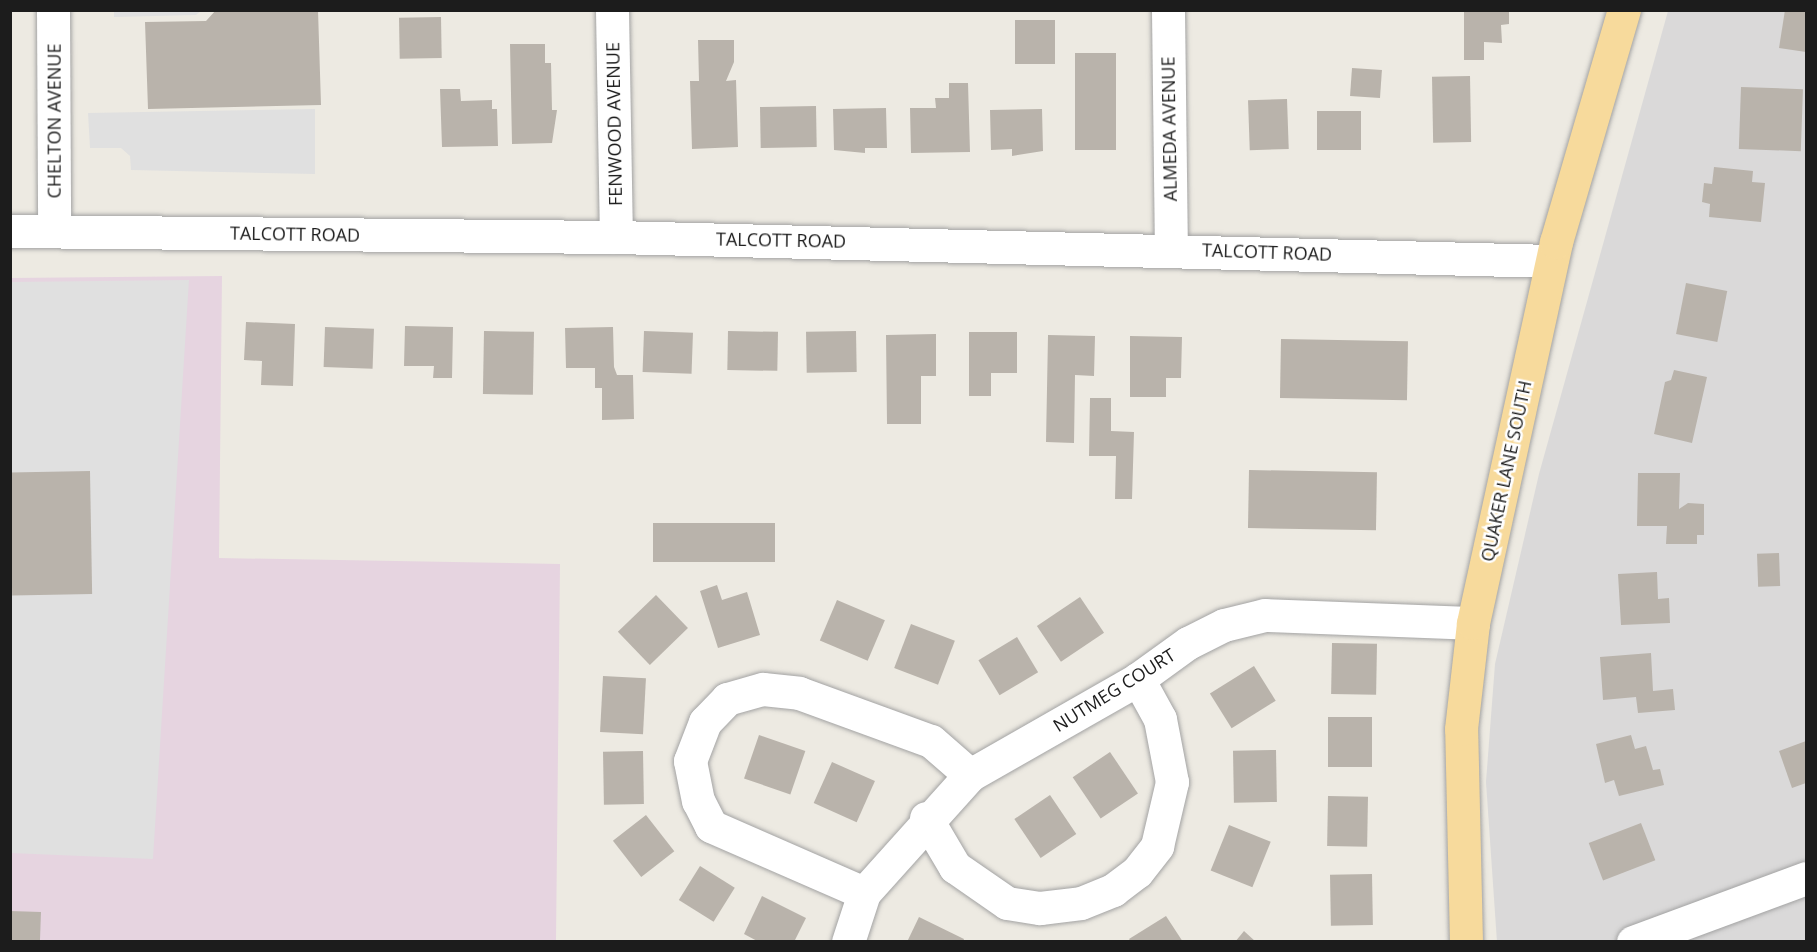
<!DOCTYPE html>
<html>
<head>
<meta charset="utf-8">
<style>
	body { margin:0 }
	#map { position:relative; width:1817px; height:952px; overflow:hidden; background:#edeae2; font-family:"Open Sans",sans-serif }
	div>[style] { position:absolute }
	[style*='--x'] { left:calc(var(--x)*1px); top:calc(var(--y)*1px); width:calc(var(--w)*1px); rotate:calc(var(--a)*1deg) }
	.residential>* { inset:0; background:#dad9d9 }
	.industrial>* { inset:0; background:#e6d4e0 }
	.parking>* { inset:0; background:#e0e0e0 }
	.building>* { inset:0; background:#b9b3ab; transform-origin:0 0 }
	.roads { filter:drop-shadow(0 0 2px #a3a3a3) drop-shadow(0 0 2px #a3a3a3) }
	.minor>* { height:33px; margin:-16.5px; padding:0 16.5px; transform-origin:16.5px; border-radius:16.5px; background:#fff }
	.major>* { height:33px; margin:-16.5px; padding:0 16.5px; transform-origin:16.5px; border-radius:16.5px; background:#f7da9c }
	span { translate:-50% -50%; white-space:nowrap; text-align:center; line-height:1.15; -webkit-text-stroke:5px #fff; paint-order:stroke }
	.street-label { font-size:18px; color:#1c1c1c }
	.frame { position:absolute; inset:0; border:12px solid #1c1c1c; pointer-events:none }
</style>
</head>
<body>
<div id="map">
	<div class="residential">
		<div style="clip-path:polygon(1668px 11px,1806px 11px,1806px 941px,1497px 942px,1486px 782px,1495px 664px,1539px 474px)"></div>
	</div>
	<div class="industrial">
		<div style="clip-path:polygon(222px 276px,219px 558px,560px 564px,556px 941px,11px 941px,10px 278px)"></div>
	</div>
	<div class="parking">
		<div style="clip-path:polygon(114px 11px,114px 10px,201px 11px,196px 15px,114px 17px)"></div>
		<div style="clip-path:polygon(315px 109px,315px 174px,131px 170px,130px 156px,121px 148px,90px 148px,88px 113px)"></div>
		<div style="clip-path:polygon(189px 280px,153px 859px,11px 853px,11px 282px)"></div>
	</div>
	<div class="building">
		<div style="clip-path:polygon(216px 10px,318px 10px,321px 105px,148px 109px,145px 22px,206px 21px)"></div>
		<div style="clip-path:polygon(1464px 10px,1509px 10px,1509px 24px,1501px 25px,1502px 43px,1484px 42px,1484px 60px,1464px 60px)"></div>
		<div style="clip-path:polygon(1785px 10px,1806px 10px,1806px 52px,1779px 48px)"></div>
		<div style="left:441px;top:17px;width:41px;height:42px;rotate:89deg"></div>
		<div style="left:1015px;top:20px;width:40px;height:44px"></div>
		<div style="clip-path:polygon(698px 40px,734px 40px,734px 62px,726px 81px,736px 80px,738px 147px,692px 149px,690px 81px,699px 81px)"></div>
		<div style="clip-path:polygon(510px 44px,545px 44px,545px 63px,551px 63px,552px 110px,557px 110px,552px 143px,512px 144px)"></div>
		<div style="left:1075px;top:53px;width:41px;height:97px"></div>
		<div style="left:1352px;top:68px;width:30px;height:28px;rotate:4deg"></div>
		<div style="left:1470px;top:76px;width:66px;height:38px;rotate:89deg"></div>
		<div style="clip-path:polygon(949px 83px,968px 83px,970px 152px,911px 153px,910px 108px,936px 108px,935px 98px,949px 98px)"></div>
		<div style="left:1741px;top:87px;width:62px;height:62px;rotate:2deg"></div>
		<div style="clip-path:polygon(440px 89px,460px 89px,461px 101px,492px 100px,492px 109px,497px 109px,498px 146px,442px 147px)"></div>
		<div style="left:1287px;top:99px;width:50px;height:39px;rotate:88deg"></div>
		<div style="left:816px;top:106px;width:41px;height:56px;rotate:89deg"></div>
		<div style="clip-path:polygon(886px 108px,887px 148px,865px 148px,865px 153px,834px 150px,833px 109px)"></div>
		<div style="clip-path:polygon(1042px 109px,1043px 151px,1012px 156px,1012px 149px,991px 150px,990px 110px)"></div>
		<div style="left:1317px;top:111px;width:44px;height:39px"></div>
		<div style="clip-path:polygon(1714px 167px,1753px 171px,1752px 182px,1765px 183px,1761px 222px,1709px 217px,1710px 204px,1702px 202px,1704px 183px,1712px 184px)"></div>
		<div style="left:1686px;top:283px;width:42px;height:52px;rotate:11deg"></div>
		<div style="clip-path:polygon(246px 322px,295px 324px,293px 386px,261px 385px,262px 361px,244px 360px)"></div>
		<div style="clip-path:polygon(405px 326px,453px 327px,452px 378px,433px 378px,434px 366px,404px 366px)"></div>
		<div style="left:325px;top:327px;width:49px;height:40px;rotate:2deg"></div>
		<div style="clip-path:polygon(613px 327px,614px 367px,617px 375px,633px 375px,634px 419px,602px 420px,602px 388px,595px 388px,595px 368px,566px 368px,565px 328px)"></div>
		<div style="left:484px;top:331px;width:50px;height:63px;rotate:1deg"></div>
		<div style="left:644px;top:331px;width:49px;height:41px;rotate:2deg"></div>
		<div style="left:728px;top:331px;width:50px;height:39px;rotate:1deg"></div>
		<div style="left:856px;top:331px;width:41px;height:50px;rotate:89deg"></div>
		<div style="clip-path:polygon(969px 332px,1017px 332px,1017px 373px,991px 373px,991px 396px,969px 396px)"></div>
		<div style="clip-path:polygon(936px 334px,936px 376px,921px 376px,921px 424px,887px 424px,886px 335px)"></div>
		<div style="clip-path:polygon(1048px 335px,1095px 336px,1094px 376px,1075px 375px,1074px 443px,1046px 442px)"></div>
		<div style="clip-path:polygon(1130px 336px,1182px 337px,1181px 378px,1166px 378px,1166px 397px,1130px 397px)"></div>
		<div style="left:1281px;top:339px;width:127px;height:59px;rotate:1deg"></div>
		<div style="clip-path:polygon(1674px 370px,1707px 377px,1692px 443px,1654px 434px,1665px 382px,1671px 380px)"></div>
		<div style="clip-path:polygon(1090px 398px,1111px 398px,1111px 431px,1134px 432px,1132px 499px,1115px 499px,1116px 456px,1089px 456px)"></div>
		<div style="left:1249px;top:470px;width:128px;height:58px;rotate:1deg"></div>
		<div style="left:90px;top:471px;width:123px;height:80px;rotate:89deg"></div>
		<div style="clip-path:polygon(1638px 473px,1680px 473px,1679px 509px,1688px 503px,1704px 504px,1704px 535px,1697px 535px,1697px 544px,1666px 544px,1667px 526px,1637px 526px)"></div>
		<div style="left:653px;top:523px;width:122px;height:39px"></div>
		<div style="left:1779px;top:553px;width:33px;height:22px;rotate:88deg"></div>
		<div style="clip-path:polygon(1657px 572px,1658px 599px,1669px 598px,1670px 623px,1621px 625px,1618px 574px)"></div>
		<div style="clip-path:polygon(717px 585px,722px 600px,747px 592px,760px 635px,718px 648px,700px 591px)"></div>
		<div style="left:656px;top:595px;width:46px;height:53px;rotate:46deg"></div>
		<div style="left:1080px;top:597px;width:43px;height:52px;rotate:56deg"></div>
		<div style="left:837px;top:600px;width:52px;height:44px;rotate:23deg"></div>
		<div style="left:911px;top:624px;width:47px;height:47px;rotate:21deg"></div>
		<div style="left:1017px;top:637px;width:41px;height:45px;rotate:59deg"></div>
		<div style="left:1332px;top:643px;width:45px;height:51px;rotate:1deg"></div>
		<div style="clip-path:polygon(1651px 653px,1653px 691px,1673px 689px,1675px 710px,1638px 713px,1636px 697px,1603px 700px,1600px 657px)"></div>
		<div style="left:1254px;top:666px;width:41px;height:52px;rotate:58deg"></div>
		<div style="left:603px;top:676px;width:43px;height:56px;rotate:3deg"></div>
		<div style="left:1328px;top:717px;width:44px;height:50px"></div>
		<div style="left:759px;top:735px;width:49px;height:46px;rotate:19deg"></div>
		<div style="clip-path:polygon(1631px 735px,1635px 749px,1646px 746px,1653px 770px,1660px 769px,1664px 785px,1619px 796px,1614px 780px,1605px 783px,1596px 744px)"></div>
		<div style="clip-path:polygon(1806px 741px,1806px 783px,1792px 788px,1779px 751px)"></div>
		<div style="left:1276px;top:750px;width:52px;height:43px;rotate:89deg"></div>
		<div style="left:643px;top:751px;width:53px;height:40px;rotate:89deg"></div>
		<div style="left:1110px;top:752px;width:50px;height:45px;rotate:56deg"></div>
		<div style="left:832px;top:762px;width:47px;height:45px;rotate:24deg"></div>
		<div style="left:1050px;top:795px;width:47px;height:43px;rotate:56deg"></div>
		<div style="left:1328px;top:796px;width:40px;height:50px;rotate:1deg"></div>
		<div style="left:646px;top:815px;width:46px;height:42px;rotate:52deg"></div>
		<div style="left:1641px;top:823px;width:40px;height:56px;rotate:69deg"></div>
		<div style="left:1229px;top:825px;width:45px;height:49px;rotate:22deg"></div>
		<div style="left:700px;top:866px;width:41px;height:40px;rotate:32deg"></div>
		<div style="left:1372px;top:874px;width:51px;height:42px;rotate:89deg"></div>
		<div style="clip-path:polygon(762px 896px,806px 918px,794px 942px,759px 942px,744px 934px)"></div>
		<div style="left:10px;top:911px;width:31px;height:31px;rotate:2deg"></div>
		<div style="clip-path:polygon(1166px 916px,1183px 942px,1131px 942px,1129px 939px)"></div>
		<div style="clip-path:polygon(919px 917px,964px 939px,963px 942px,907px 942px)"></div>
		<div style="clip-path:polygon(1244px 931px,1256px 942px,1235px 942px)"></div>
	</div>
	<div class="roads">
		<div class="minor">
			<div style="--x:53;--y:10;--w:221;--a:89.7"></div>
			<div style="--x:612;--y:10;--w:227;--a:89"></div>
			<div style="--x:1168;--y:10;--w:238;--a:89.3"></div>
			<div style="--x:10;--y:231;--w:606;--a:0.57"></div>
			<div style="--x:616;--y:237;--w:935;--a:1.47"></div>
			<div style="--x:926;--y:818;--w:57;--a:59.4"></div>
			<div style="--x:955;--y:867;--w:63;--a:34.7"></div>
			<div style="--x:1007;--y:903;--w:33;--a:9"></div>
			<div style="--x:1040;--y:908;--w:41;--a:-7"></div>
			<div style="--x:1081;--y:903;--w:35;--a:-22"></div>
			<div style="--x:1113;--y:890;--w:30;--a:-37"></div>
			<div style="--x:1137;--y:872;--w:33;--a:-52"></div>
			<div style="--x:1157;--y:846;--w:66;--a:-76.8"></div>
			<div style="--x:1172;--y:782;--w:64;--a:-100.8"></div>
			<div style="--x:1160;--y:719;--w:46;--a:-118.8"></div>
			<div style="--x:864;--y:893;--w:167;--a:-156.4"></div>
			<div style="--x:711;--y:826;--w:28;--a:-117"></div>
			<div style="--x:698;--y:801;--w:41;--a:-101.3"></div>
			<div style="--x:690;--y:761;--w:42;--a:-69"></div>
			<div style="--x:705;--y:722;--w:32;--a:-46"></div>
			<div style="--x:727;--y:699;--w:37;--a:-16"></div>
			<div style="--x:763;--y:689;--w:36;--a:6"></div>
			<div style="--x:799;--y:693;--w:140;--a:20"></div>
			<div style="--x:931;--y:741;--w:52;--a:41.1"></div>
			<div style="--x:848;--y:942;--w:52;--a:-71.9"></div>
			<div style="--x:864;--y:893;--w:159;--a:-48.1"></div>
			<div style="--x:970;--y:775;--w:193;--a:-29.7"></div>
			<div style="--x:1138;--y:679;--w:62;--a:-35.8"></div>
			<div style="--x:1188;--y:643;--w:40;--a:-26.6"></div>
			<div style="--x:1224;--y:625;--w:42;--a:-13.7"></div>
			<div style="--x:1265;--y:615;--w:208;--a:2.2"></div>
			<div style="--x:1633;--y:942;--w:184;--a:-20.3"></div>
		</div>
		<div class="major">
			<div style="--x:1466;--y:942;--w:213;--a:-91.3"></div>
			<div style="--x:1461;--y:729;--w:107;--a:-83.5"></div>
			<div style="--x:1473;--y:623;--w:390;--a:-77.7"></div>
			<div style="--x:1556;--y:242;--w:242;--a:-73.7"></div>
		</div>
	</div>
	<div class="street-label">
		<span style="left:54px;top:121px;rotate:-90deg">CHELTON AVENUE</span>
		<span style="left:614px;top:124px;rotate:-91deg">FENWOOD AVENUE</span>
		<span style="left:1169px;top:129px;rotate:-91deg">ALMEDA AVENUE</span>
		<span style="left:295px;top:234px;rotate:1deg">TALCOTT ROAD</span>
		<span style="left:781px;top:240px;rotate:1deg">TALCOTT ROAD</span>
		<span style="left:1267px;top:252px;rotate:2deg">TALCOTT ROAD</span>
		<span style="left:1506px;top:471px;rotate:-78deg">QUAKER LANE SOUTH</span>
		<span style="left:1114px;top:690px;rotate:-32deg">NUTMEG COURT</span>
	</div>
	<div class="frame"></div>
</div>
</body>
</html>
